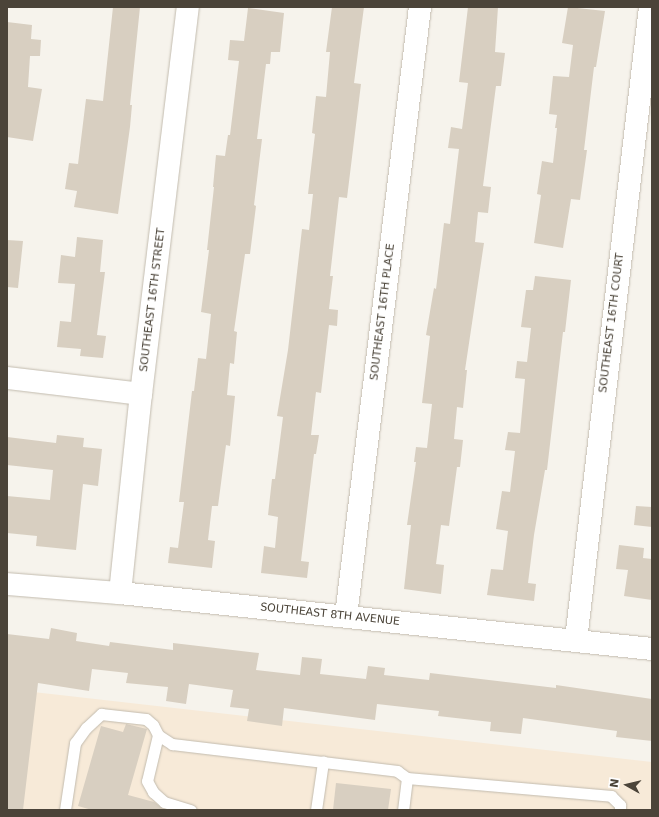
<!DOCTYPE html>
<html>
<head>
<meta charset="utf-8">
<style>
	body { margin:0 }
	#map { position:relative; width:659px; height:817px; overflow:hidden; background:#f6f3ec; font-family:"DejaVu Sans",sans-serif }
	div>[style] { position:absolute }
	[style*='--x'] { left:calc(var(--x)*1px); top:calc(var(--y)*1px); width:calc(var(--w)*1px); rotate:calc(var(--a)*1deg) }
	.commercial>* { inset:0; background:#f7ead8 }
	.building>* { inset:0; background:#d8cfc1 }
	.roads { filter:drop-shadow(0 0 1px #c2bbae) drop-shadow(0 0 1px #c2bbae) }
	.lane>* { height:11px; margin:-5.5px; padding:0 5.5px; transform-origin:5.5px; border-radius:5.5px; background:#fff }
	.street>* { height:22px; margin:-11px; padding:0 11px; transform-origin:11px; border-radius:11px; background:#fff }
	span { translate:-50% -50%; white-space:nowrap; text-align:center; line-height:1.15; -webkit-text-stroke:3px #fff; paint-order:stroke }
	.street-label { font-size:11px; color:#4b4439 }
	.frame { position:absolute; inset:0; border:8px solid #4b4439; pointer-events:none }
	.north { position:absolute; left:607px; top:765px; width:40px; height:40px; -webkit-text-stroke:3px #fff; paint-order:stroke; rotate:278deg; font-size:11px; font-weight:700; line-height:16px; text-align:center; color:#4b4439 }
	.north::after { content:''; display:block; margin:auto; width:14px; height:18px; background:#4b4439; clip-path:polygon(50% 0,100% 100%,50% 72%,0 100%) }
</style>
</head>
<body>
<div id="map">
	<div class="commercial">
		<div style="clip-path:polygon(7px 689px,652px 762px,651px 810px,7px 810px)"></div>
	</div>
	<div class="building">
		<div style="clip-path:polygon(113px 7px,140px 7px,130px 105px,132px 105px,130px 127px,118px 214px,74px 207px,77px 191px,65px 189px,69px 163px,78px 164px,86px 99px,103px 101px)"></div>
		<div style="clip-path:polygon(332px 7px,364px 7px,354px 83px,361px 84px,347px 198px,339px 197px,330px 276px,333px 276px,329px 309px,338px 310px,337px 326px,329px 325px,321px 393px,316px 392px,311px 435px,319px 435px,316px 454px,314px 454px,301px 561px,309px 562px,307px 578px,261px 573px,264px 546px,275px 548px,278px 517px,268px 515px,272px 479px,275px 479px,283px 417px,277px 416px,288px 350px,302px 229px,309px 230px,313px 194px,308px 194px,315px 134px,312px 133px,316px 96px,326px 97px,330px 52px,326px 52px)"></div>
		<div style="clip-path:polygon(468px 7px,498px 7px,495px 52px,505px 53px,501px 86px,496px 86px,483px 186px,491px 187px,488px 213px,478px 212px,475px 242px,484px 243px,465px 370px,467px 370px,463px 408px,457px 407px,454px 439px,463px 440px,460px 467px,457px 467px,449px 526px,441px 525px,436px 564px,444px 565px,441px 594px,404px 589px,411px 525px,407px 525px,416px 462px,414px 462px,416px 447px,427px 448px,432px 404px,422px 403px,430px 336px,426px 335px,434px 288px,436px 289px,444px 223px,450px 224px,459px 149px,448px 148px,451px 127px,462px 129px,468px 83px,459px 82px)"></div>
		<div style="clip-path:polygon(568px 7px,605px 11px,596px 67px,594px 67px,584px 150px,587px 150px,580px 200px,571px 199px,563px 248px,534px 243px,541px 195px,537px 194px,542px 161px,553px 163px,557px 128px,555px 128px,557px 115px,549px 114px,553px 76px,569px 77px,573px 45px,562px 43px)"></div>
		<div style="clip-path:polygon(248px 8px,284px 13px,280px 52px,271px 52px,270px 64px,266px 64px,257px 139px,262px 139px,254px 205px,256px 206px,250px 254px,245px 254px,234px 331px,237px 332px,234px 364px,230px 363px,227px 395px,235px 396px,230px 446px,226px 445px,218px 506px,212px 506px,208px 540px,215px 541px,212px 568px,168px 563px,170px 547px,178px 548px,184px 502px,179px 502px,192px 391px,194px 391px,198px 358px,206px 359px,211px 314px,201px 312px,209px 250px,207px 250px,214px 187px,213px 187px,216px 155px,225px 156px,228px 135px,230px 135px,239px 61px,228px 60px,230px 40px,244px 41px)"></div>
		<div style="clip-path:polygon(7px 22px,32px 25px,31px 39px,41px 40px,40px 56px,30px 56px,28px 87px,42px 89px,33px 141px,7px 137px)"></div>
		<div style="clip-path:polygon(77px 237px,103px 240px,100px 272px,105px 272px,97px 335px,106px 336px,103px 358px,80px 356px,81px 349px,57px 347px,60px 321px,71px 322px,75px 284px,58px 283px,61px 255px,75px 257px)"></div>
		<div style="clip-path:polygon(7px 240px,23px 241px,18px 288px,7px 287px)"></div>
		<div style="clip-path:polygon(535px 276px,571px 280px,565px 332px,563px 332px,547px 470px,545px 470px,534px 535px,528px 583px,536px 584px,534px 601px,487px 595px,491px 569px,503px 570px,508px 531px,496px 529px,502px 491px,510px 492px,515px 451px,505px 450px,508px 432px,520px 433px,525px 379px,515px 378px,517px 361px,527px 362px,531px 328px,521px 327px,526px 290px,533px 290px)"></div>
		<div style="clip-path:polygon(57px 435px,84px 438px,83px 447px,102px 449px,98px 486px,83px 484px,76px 550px,36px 546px,37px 536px,7px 533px,7px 496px,50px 500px,53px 470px,7px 465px,7px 437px,56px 443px)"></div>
		<div style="clip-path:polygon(636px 506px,652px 507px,652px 527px,634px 525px)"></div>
		<div style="clip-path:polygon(619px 545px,644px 548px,643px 558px,652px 559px,652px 600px,624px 596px,628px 570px,616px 569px)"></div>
		<div style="clip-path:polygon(51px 628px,77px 633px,76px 641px,109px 646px,110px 642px,173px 650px,173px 643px,259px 653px,256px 670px,300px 675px,302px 657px,322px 659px,320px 674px,366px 679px,368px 666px,385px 668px,384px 675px,429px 680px,430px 673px,556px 688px,556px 685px,652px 699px,652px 741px,616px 737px,617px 731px,523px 718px,521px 734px,490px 731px,491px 722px,438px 716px,439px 711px,377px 704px,375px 720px,284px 708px,282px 726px,247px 721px,249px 709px,230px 707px,233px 690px,189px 684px,186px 704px,166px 701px,168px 687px,126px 683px,128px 673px,92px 669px,89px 691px,38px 683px,23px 810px,7px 809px,7px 634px,49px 639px)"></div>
		<div style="clip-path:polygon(126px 724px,147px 729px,128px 795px,154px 802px,165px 810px,92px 810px,78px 806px,101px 726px,123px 732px)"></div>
		<div style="clip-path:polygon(336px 783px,391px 789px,388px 810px,333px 810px)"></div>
	</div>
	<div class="roads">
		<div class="lane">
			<div style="--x:158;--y:735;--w:47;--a:103.4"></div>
			<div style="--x:147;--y:781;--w:13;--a:61"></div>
			<div style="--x:153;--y:792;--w:15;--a:42"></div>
			<div style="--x:164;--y:802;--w:28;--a:17"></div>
			<div style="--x:407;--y:778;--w:205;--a:5"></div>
			<div style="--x:611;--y:796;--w:13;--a:45"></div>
			<div style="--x:620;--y:805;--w:5;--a:90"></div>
			<div style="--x:65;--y:810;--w:68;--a:-81.5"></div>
			<div style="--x:75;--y:743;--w:19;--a:-54"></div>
			<div style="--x:86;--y:728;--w:21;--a:-43"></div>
			<div style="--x:101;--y:714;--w:45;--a:6.3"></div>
			<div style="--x:146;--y:719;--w:9;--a:41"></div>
			<div style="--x:153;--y:725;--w:11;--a:63"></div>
			<div style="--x:158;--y:735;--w:17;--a:33"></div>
			<div style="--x:172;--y:744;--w:227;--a:6.8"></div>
			<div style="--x:397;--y:771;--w:12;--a:35"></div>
			<div style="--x:407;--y:778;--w:32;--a:97"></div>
			<div style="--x:316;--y:810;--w:49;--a:-81.7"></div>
		</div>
		<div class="street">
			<div style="--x:7;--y:378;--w:135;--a:6.8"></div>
			<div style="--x:7;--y:584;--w:113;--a:4.6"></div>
			<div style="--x:120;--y:593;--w:535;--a:6.01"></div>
			<div style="--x:120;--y:593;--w:200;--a:-84"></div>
			<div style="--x:141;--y:394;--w:390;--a:-83.1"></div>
			<div style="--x:346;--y:616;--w:613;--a:-83.07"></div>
			<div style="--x:576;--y:640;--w:637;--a:-83.33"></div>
		</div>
	</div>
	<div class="street-label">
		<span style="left:153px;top:300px;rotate:-83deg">SOUTHEAST 16TH STREET</span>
		<span style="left:383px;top:312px;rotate:-83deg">SOUTHEAST 16TH PLACE</span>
		<span style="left:612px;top:323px;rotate:-83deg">SOUTHEAST 16TH COURT</span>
		<span style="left:330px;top:615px;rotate:6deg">SOUTHEAST 8TH AVENUE</span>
	</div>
	<div class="frame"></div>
	<div class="north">N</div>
</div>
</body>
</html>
